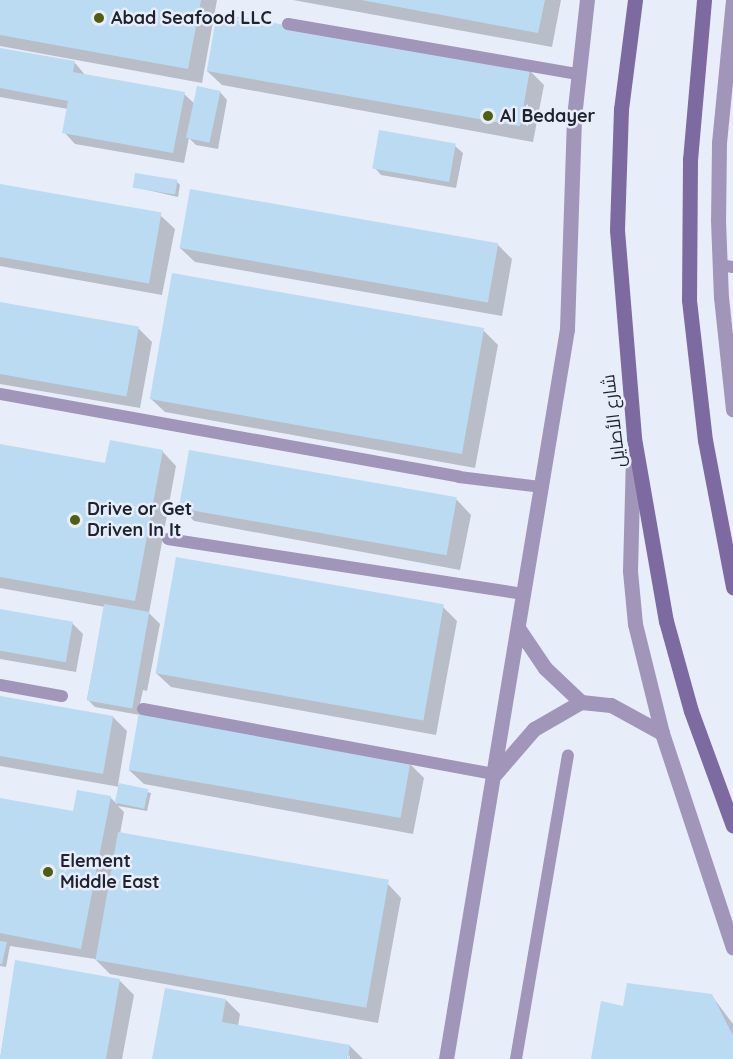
<!DOCTYPE html>
<html>
<head>
<meta charset="utf-8">
<style>
	body { margin:0 }
	#map { position:relative; width:733px; height:1059px; overflow:hidden; background:#e8edfa; font-family:Quicksand,Cairo,sans-serif }
	div>[style] { position:absolute }
	[style*='--x'] { left:calc(var(--x)*1px); top:calc(var(--y)*1px); width:calc(var(--w)*1px); rotate:calc(var(--a)*1deg) }
	.shadow>* { inset:0; background:#0003 }
	.building>* { inset:0; background:#bbdbf3; transform-origin:0 0 }
	.lane>* { height:12px; margin:-6px; padding:0 6px; transform-origin:6px; border-radius:6px; background:#a195ba }
	.street>* { height:15px; margin:-7.5px; padding:0 7.5px; transform-origin:7.5px; border-radius:7.5px; background:#a195ba }
	.secondary>* { height:15px; margin:-7.5px; padding:0 7.5px; transform-origin:7.5px; border-radius:7.5px; background:#7d6aa0 }
	.dots>* { width:16px; height:16px; translate:-50% -50%; box-sizing:border-box; border:3px solid #e8edfa; border-radius:50% }
	span { translate:-50% -50%; white-space:nowrap; text-align:center; line-height:1.15; -webkit-text-stroke:5px #e8edfa; paint-order:stroke }
	.poi-label { font-size:18px; color:#1f2330; font-weight:700 }
	.left { translate:0 -50%; text-align:left }
	.street-label { font-size:18px; color:#1f2330 }
</style>
</head>
<body>
<div id="map">
	<div class="shadow">
		<div style="clip-path:polygon(0 0,217px 0,202px 83px,0 46px)"></div>
		<div style="clip-path:polygon(293px 0,561px 0,552px 47px)"></div>
		<div style="clip-path:polygon(0 50px,75px 63px,86px 76px,184px 94px,195px 104px,220px 92px,227px 100px,218px 149px,196px 145px,189px 138px,184px 163px,75px 144px,64px 132px,68px 109px,0 97px)"></div>
		<div style="clip-path:polygon(207px 71px,530px 71px,544px 85px,533px 142px,222px 85px)"></div>
		<div style="clip-path:polygon(455px 146px,463px 153px,456px 188px,381px 175px,374px 167px)"></div>
		<div style="clip-path:polygon(176px 181px,180px 185px,178px 197px,134px 187px)"></div>
		<div style="clip-path:polygon(0 186px,160px 215px,175px 229px,162px 295px,0 266px)"></div>
		<div style="clip-path:polygon(191px 191px,498px 245px,512px 259px,502px 316px,195px 262px,180px 248px)"></div>
		<div style="clip-path:polygon(0 303px,138px 328px,152px 342px,140px 408px,0 384px)"></div>
		<div style="clip-path:polygon(484px 331px,498px 345px,475px 468px,165px 412px,150px 398px)"></div>
		<div style="clip-path:polygon(0 445px,107px 465px,162px 451px,176px 466px,149px 613px,160px 624px,147px 691px,143px 690px,138px 713px,409px 763px,424px 778px,413px 834px,144px 784px,129px 770px,140px 715px,95px 707px,87px 699px,105px 607px,0 588px)"></div>
		<div style="clip-path:polygon(457px 500px,471px 515px,460px 570px,194px 521px,180px 507px)"></div>
		<div style="clip-path:polygon(443px 607px,457px 621px,436px 735px,171px 687px,156px 673px)"></div>
		<div style="clip-path:polygon(0 611px,72px 623px,83px 634px,76px 672px,0 659px)"></div>
		<div style="clip-path:polygon(0 697px,113px 717px,127px 731px,118px 785px,151px 793px,147px 811px,118px 806px,124px 812px,120px 834px,387px 883px,401px 898px,378px 1023px,110px 974px,95px 959px,10px 946px,6px 967px,0 966px,0 799px,74px 813px,110px 797px,117px 804px,120px 787px,0 766px)"></div>
		<div style="clip-path:polygon(16px 962px,120px 981px,134px 995px,122px 1059px,0 1059px)"></div>
		<div style="clip-path:polygon(712px 996px,733px 1024px,733px 1059px,593px 1059px,624px 1008px)"></div>
		<div style="clip-path:polygon(226px 1000px,240px 1014px,238px 1026px,350px 1046px,363px 1059px,349px 1059px,350px 1055px,346px 1059px,154px 1059px)"></div>
	</div>
	<div class="building">
		<div style="clip-path:polygon(0 0,201px 0,188px 69px,0 35px)"></div>
		<div style="clip-path:polygon(361px 0,545px 0,538px 33px)"></div>
		<div style="left:217px;top:13px;width:318px;height:59px;rotate:10deg"></div>
		<div style="clip-path:polygon(0 48px,75px 61px,73px 72px,185px 92px,173px 153px,62px 133px,68px 101px,0 88px)"></div>
		<div style="left:197px;top:86px;width:24px;height:53px;rotate:12deg"></div>
		<div style="left:379px;top:130px;width:78px;height:39px;rotate:10deg"></div>
		<div style="left:135px;top:173px;width:43px;height:15px;rotate:9deg"></div>
		<div style="left:0;top:184px;width:164px;height:72px;rotate:10deg"></div>
		<div style="left:190px;top:189px;width:313px;height:60px;rotate:10deg"></div>
		<div style="left:172px;top:273px;width:317px;height:128px;rotate:10deg"></div>
		<div style="left:0;top:302px;width:141px;height:71px;rotate:10deg"></div>
		<div style="clip-path:polygon(110px 440px,163px 450px,135px 601px,0 577px,0 444px,105px 463px)"></div>
		<div style="left:189px;top:450px;width:272px;height:59px;rotate:10deg"></div>
		<div style="left:176px;top:557px;width:272px;height:118px;rotate:10deg"></div>
		<div style="left:104px;top:604px;width:46px;height:98px;rotate:10deg"></div>
		<div style="left:0;top:609px;width:74px;height:41px;rotate:10deg"></div>
		<div style="left:0;top:696px;width:115px;height:59px;rotate:10deg"></div>
		<div style="left:139px;top:712px;width:276px;height:59px;rotate:10deg"></div>
		<div style="left:119px;top:783px;width:30px;height:20px;rotate:12deg"></div>
		<div style="clip-path:polygon(77px 790px,111px 796px,81px 949px,0 933px,0 798px,73px 811px)"></div>
		<div style="left:118px;top:832px;width:275px;height:130px;rotate:10deg"></div>
		<div style="clip-path:polygon(0 941px,7px 942px,2px 964px,0 964px)"></div>
		<div style="clip-path:polygon(15px 960px,120px 979px,106px 1059px,0 1059px)"></div>
		<div style="clip-path:polygon(627px 983px,712px 994px,733px 1036px,733px 1059px,591px 1059px,601px 1001px,623px 1006px)"></div>
		<div style="clip-path:polygon(165px 988px,226px 999px,222px 1022px,350px 1045px,348px 1059px,152px 1059px)"></div>
	</div>
	<div class="lane">
		<div style="--x:288;--y:24;--w:294;--a:9.8"></div>
		<div style="--x:720;--y:265;--w:13;--a:9"></div>
		<div style="--x:0;--y:394;--w:466;--a:10.2"></div>
		<div style="--x:459;--y:477;--w:84;--a:6.9"></div>
		<div style="--x:168;--y:539;--w:360;--a:8.8"></div>
		<div style="--x:0;--y:685;--w:63;--a:10.1"></div>
		<div style="--x:143;--y:709;--w:358;--a:10.5"></div>
		<div style="--x:516;--y:1059;--w:308;--a:-80.3"></div>
	</div>
	<div class="street">
		<div style="--x:733;--y:0;--w:144;--a:95.6"></div>
		<div style="--x:719;--y:143;--w:77;--a:90.7"></div>
		<div style="--x:718;--y:220;--w:77;--a:87.8"></div>
		<div style="--x:721;--y:297;--w:113;--a:83.9"></div>
		<div style="--x:633;--y:456;--w:115;--a:91.5"></div>
		<div style="--x:630;--y:571;--w:53;--a:84.6"></div>
		<div style="--x:635;--y:624;--w:112;--a:76.1"></div>
		<div style="--x:662;--y:733;--w:226;--a:71.7"></div>
		<div style="--x:518;--y:628;--w:48;--a:56"></div>
		<div style="--x:545;--y:668;--w:50;--a:43.4"></div>
		<div style="--x:495;--y:774;--w:60;--a:-49.1"></div>
		<div style="--x:534;--y:729;--w:54;--a:-29.9"></div>
		<div style="--x:581;--y:702;--w:30;--a:6"></div>
		<div style="--x:611;--y:705;--w:58;--a:28.8"></div>
		<div style="--x:446;--y:1059;--w:740;--a:-80.59"></div>
		<div style="--x:567;--y:329;--w:212;--a:-88.1"></div>
		<div style="--x:574;--y:117;--w:118;--a:-83.7"></div>
	</div>
	<div class="secondary">
		<div style="--x:635;--y:0;--w:110;--a:97.3"></div>
		<div style="--x:621;--y:109;--w:121;--a:91.9"></div>
		<div style="--x:617;--y:230;--w:209;--a:85.3"></div>
		<div style="--x:634;--y:438;--w:186;--a:80.1"></div>
		<div style="--x:666;--y:621;--w:93;--a:74.5"></div>
		<div style="--x:691;--y:711;--w:122;--a:69.9"></div>
		<div style="--x:704;--y:0;--w:160;--a:95"></div>
		<div style="--x:690;--y:159;--w:141;--a:90.4"></div>
		<div style="--x:689;--y:300;--w:141;--a:83.5"></div>
		<div style="--x:705;--y:440;--w:150;--a:79.2"></div>
	</div>
	<div class="dots">
		<div style="left:99px;top:18px;background:#506104"></div>
		<div style="left:488px;top:116px;background:#506104"></div>
		<div style="left:75px;top:520px;background:#506104"></div>
		<div style="left:48px;top:872px;background:#506104"></div>
	</div>
	<div class="poi-label">
		<span class="left" style="left:111px;top:18px">Abad Seafood LLC</span>
		<span class="left" style="left:500px;top:116px">Al Bedayer</span>
		<span class="left" style="left:87px;top:520px">Drive or Get<br>Driven In It</span>
		<span class="left" style="left:60px;top:872px">Element<br>Middle East</span>
	</div>
	<div class="street-label">
		<span style="left:614px;top:421px;rotate:-97deg">شارع الأصايل</span>
	</div>
</div>
</body>
</html>
